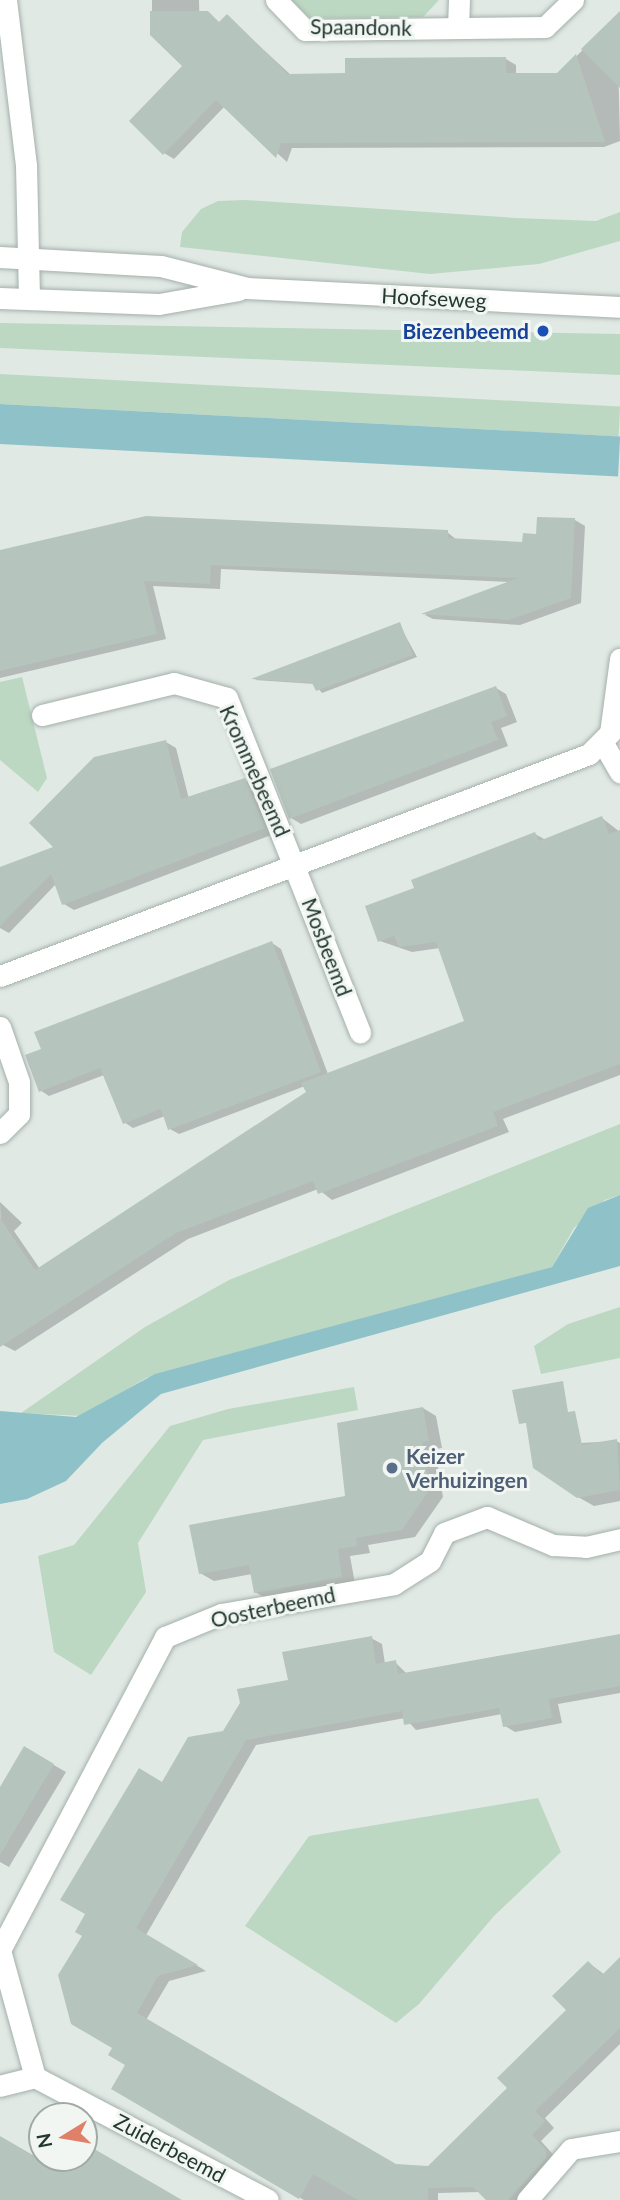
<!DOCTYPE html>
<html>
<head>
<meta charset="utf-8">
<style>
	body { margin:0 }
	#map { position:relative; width:620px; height:2200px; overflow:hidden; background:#e1e9e5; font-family:Lato,sans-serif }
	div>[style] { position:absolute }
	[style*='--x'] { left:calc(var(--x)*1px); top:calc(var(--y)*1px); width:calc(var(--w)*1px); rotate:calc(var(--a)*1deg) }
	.green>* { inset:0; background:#bcd8c2; transform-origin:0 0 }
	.water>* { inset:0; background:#8fc2c8; transform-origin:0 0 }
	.shadow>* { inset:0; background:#0003 }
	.building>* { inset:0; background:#b6c4be }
	.roads { filter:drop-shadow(0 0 2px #a4b0ab) drop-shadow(0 0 2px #a4b0ab) }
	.minor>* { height:21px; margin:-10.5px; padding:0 10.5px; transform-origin:10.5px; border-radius:10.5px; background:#fff }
	.tertiary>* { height:21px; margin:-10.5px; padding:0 10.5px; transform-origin:10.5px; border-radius:10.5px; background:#fff }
	.dots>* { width:19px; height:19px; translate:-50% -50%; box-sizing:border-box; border:4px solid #f1f6f3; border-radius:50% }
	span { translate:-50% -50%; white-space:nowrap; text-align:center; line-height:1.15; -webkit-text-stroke:6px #f1f6f3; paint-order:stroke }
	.street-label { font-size:21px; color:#233831 }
	.transit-label { font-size:21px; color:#164399; font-weight:700 }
	.right { translate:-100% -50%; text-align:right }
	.service-label { font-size:21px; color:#4e5e75; font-weight:700 }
	.left { translate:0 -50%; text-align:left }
	.north { position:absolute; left:28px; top:2102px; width:70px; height:70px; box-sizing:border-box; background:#f1f6f3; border:2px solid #9faaa5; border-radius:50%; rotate:259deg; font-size:19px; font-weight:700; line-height:28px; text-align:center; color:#233831 }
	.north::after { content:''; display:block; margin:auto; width:24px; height:32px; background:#e08068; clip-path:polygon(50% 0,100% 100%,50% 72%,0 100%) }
</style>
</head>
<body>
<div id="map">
	<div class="green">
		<div style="clip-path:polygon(292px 0,439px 0,423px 17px,310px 18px)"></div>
		<div style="clip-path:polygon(245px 200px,516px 218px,596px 221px,620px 212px,620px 241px,539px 264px,430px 274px,180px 247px,182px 232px,201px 209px,218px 201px)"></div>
		<div style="clip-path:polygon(0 323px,620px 334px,620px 375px,0 348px)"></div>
		<div style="left:0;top:374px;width:621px;height:30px;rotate:3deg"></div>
		<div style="clip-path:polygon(22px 677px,47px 778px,38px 792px,0 760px,0 682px)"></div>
		<div style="clip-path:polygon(620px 1124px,620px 1195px,605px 1200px,574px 1228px,552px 1267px,146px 1378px,82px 1416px,21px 1413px,145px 1327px,229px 1280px)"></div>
		<div style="clip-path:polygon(620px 1307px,620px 1358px,541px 1374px,534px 1346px,568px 1324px)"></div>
		<div style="clip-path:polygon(354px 1387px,358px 1410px,203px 1440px,138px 1543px,146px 1592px,91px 1675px,54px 1652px,38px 1556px,74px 1545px,170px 1426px,228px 1409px)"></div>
		<div style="clip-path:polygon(538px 1798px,561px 1852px,494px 1916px,419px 2004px,396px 2023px,245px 1926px,309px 1836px)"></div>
	</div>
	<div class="water">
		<div style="left:0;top:404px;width:621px;height:40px;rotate:3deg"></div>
		<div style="clip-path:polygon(620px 1195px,620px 1266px,161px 1394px,102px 1443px,66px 1481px,27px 1499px,0 1504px,0 1411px,76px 1417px,155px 1374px,552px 1267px,588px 1208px)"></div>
	</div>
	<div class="shadow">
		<div style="clip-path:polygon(152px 0,199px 0,200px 43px,227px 16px,292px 76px,347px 75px,506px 59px,516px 65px,516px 75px,558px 75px,617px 15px,620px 141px,604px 147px,292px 148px,287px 162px,225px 106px,174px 159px,164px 153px,185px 66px,152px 34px)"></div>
		<div style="clip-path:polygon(575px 520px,585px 526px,581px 603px,520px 625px,433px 619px,425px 615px,512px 582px,221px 569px,220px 589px,153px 586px,166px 639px,0 678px,0 552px,447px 532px,457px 540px,524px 544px)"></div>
		<div style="clip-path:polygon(399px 624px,417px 657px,322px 693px,315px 684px,255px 680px)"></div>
		<div style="clip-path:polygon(496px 688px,506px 694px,517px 722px,501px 728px,508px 746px,301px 824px,291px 818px)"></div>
		<div style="clip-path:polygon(166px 742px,176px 748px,189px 799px,245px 780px,255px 786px,274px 834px,74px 910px,64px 904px,56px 884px,9px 933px,0 928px,0 869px,56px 848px)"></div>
		<div style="clip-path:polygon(602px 818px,620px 832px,620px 1075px,503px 1119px,509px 1132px,332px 1200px,318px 1189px,188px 1239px,15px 1351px,3px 1345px,0 1202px,22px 1223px,14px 1231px,40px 1269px,308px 1093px,305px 1086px,179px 1134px,170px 1129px,165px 1116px,133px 1128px,124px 1122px,104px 1075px,49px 1096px,40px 1090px,272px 943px,281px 949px,328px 1074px,466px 1022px,440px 948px,412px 952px,380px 941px,416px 889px,535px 834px,546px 840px)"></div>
		<div style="clip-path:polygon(423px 1408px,436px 1416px,442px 1448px,435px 1449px,443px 1497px,415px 1537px,368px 1545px,370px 1553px,350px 1556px,355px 1584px,269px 1600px,255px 1592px,252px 1574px,214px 1581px,200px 1573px,346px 1498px)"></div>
		<div style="clip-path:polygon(616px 1441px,620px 1443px,620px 1501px,594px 1506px,578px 1497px,581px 1443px)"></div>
		<div style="clip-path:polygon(620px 1635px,620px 1693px,558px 1704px,562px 1723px,515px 1732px,505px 1726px,502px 1714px,416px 1730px,405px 1718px,256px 1745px,146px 1935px,206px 1971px,169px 1981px,146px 2020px,396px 2166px,429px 2168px,510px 2088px,569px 2010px,589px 1963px,605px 1975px,620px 1959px,620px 2044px,545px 2118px,554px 2128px,541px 2141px,559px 2161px,522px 2200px,488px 2200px,480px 2192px,438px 2193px,438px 2200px,304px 2200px,114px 2089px,128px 2064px,114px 2048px,84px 1935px,163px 1784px,290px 1681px,371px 1638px,382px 1644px,385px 1664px,395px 1662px,407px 1674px)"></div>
		<div style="clip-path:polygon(24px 1748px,66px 1772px,9px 1867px,0 1862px,0 1790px)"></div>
	</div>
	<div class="building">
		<div style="clip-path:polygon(150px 11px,208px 11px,219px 22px,227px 14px,288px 74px,345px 73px,345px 58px,506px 57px,506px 73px,557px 73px,576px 54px,605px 142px,281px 143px,276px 158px,216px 100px,163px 155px,129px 121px,182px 66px,150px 35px)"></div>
		<div style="clip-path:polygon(620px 11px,620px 88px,581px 49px)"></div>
		<div style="clip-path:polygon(146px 516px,448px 530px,448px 538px,522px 542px,523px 533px,536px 534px,537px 517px,575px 518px,571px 598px,509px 620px,421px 614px,518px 578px,211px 565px,210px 584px,144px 581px,157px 634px,0 671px,0 550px)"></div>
		<div style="clip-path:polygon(400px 622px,413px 655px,316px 691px,312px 683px,251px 679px)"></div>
		<div style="clip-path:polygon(496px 686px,507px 716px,491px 722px,498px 740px,289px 819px,270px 769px)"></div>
		<div style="clip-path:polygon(166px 740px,181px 799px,245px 778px,265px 828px,62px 905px,51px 874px,0 926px,0 867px,53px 847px,29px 823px,94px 757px)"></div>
		<div style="clip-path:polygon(602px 816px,609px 834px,620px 830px,620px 1064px,493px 1112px,498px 1126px,432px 1151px,318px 1194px,313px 1181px,176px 1233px,0 1347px,0 1218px,35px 1270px,306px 1092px,301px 1083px,464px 1021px,436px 942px,399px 947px,394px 936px,378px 942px,365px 906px,414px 888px,411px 880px,535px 832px,539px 841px)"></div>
		<div style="clip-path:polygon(272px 941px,321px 1072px,168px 1130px,161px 1109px,123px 1124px,100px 1068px,39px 1092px,25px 1055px,41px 1049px,34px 1032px)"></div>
		<div style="clip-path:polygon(563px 1381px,568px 1412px,575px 1411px,582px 1445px,617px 1439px,620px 1490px,577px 1498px,533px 1468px,526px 1423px,519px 1424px,512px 1390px)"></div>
		<div style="clip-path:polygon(423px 1407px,429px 1441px,422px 1442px,430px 1489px,402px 1530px,356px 1538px,357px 1546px,338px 1549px,342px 1577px,254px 1593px,249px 1565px,199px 1574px,189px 1525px,345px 1496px,337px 1423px)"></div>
		<div style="clip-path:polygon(620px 1634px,620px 1686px,549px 1699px,552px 1718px,503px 1727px,499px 1708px,404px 1725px,402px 1711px,246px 1740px,136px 1928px,198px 1965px,158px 1976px,137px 2013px,396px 2164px,428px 2166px,507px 2088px,497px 2078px,566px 2010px,552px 1996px,588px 1961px,602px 1975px,620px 1957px,620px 2028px,535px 2111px,545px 2121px,532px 2135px,546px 2150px,546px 2158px,508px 2200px,486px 2200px,473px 2187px,428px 2188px,428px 2200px,358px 2200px,313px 2174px,299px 2199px,111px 2089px,125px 2065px,108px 2055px,112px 2048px,71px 2024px,62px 1990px,58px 1975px,82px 1936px,75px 1932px,85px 1914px,60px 1900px,139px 1768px,162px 1782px,188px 1737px,223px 1731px,240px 1703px,237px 1689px,288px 1680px,282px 1652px,372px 1636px,376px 1664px,396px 1660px,398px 1674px)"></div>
		<div style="clip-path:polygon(24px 1746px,54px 1764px,0 1855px,0 1787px)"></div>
		<div style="clip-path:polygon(0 2136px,38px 2158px,84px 2158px,84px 2143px,182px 2200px,0 2200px)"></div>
	</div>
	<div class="roads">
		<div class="minor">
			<div style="--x:276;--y:0;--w:42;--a:46"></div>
			<div style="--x:305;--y:30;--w:240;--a:-0.7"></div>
			<div style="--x:545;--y:27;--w:39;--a:-44"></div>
			<div style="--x:458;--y:28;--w:28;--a:-88"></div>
			<div style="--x:42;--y:715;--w:136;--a:-13.6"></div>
			<div style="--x:174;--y:683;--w:55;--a:15.8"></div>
			<div style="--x:227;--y:698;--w:360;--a:68.3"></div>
			<div style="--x:603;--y:743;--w:34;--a:60"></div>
			<div style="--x:0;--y:976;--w:629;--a:-20.65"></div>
			<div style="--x:589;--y:754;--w:30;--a:-45"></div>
			<div style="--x:610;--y:733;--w:75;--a:-82.3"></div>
			<div style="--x:0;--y:1027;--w:58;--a:70.9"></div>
			<div style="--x:19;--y:1082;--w:32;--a:90"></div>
			<div style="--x:19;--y:1114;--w:27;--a:135"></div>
			<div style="--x:0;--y:1950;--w:354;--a:-62.2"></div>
			<div style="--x:165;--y:1637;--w:61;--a:-22.3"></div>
			<div style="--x:221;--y:1614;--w:176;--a:-9.8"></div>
			<div style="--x:394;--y:1584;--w:43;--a:-32.6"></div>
			<div style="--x:430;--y:1561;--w:31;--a:-63"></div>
			<div style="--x:444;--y:1533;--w:46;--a:-20.4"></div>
			<div style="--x:487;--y:1517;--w:72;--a:23"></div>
			<div style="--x:553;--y:1545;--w:33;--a:3"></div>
			<div style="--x:586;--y:1547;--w:35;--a:-13"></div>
			<div style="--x:0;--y:1950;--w:132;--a:74.6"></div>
			<div style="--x:35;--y:2077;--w:36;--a:166"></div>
			<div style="--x:35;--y:2077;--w:263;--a:27.8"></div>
			<div style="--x:527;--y:2200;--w:67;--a:-49.2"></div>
			<div style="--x:571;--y:2149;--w:50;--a:-9.3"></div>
		</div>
		<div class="tertiary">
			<div style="--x:6;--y:0;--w:166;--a:83.1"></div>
			<div style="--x:26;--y:165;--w:134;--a:88.7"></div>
			<div style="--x:0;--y:257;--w:161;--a:3.2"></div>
			<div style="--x:161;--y:266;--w:89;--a:14.3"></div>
			<div style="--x:247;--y:288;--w:373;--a:2.9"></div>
			<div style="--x:0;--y:298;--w:159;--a:2.2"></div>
			<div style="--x:159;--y:304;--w:80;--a:-10"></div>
		</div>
	</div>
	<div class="dots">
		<div style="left:543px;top:331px;background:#1a4fb4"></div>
		<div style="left:392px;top:1468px;background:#5c6f8a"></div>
	</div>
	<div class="street-label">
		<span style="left:361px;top:27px;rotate:1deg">Spaandonk</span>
		<span style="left:434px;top:298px;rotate:3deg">Hoofseweg</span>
		<span style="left:255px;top:771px;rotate:66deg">Krommebeemd</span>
		<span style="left:327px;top:947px;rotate:69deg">Mosbeemd</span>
		<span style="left:273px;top:1607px;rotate:-12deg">Oosterbeemd</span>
		<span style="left:170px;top:2148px;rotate:28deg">Zuiderbeemd</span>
	</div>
	<div class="transit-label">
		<span class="right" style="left:529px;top:331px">Biezenbeemd</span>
	</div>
	<div class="service-label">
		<span class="left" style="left:406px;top:1468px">Keizer<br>Verhuizingen</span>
	</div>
	<div class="north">N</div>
</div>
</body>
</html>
